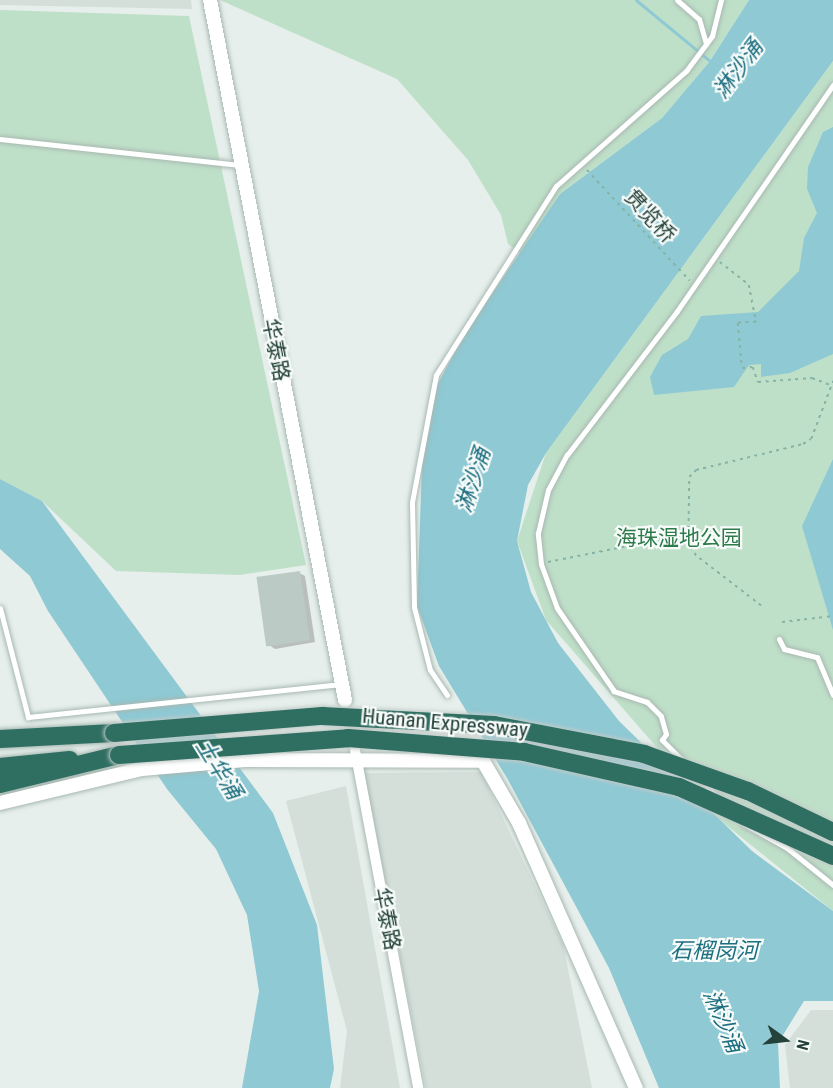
<!DOCTYPE html>
<html>
<head>
<meta charset="utf-8">
<style>
	body { margin:0 }
	#map { position:relative; width:833px; height:1088px; overflow:hidden; background:#e6efeb; font-family:"Roboto Condensed","Noto Sans SC",sans-serif }
	div>[style] { position:absolute }
	[style*='--x'] { left:calc(var(--x)*1px); top:calc(var(--y)*1px); width:calc(var(--w)*1px); rotate:calc(var(--a)*1deg) }
	.built>* { inset:0; background:#d4dfda }
	.green>* { inset:0; background:#bfe0c8 }
	.water>* { inset:0; background:#8ec9d4 }
	.shadow>* { inset:0; background:#0003 }
	.stream>* { height:3px; margin:-1.5px; padding:0 1.5px; transform-origin:1.5px; border-radius:1.5px; background:#8ec9d4 }
	.building>* { inset:0; background:#bbcac4; transform-origin:0 0 }
	.path>* { height:1.5px; margin-top:-0.75px; transform-origin:0; background:repeating-linear-gradient(90deg,#86b3a5 0 3px,transparent 0 7.5px) }
	.roads { filter:drop-shadow(0 0 2px #a8b8b2) drop-shadow(0 0 2px #a8b8b2) }
	.service>* { height:5px; margin:-2.5px; padding:0 2.5px; transform-origin:2.5px; border-radius:2.5px; background:#fff }
	.minor>* { height:10px; margin:-5px; padding:0 5px; transform-origin:5px; border-radius:5px; background:#fff }
	.tertiary>* { height:14px; margin:-7px; padding:0 7px; transform-origin:7px; border-radius:7px; background:#fff }
	.motorway>* { height:18px; margin:-9px; padding:0 9px; transform-origin:9px; border-radius:9px; background:#2f6f62 }
	.path-bridge>* { height:1.5px; margin-top:-0.75px; transform-origin:0; background:repeating-linear-gradient(90deg,#86b3a5 0 3px,transparent 0 7.5px) }
	.bridges { filter:drop-shadow(0 0 2px #c2cac8) drop-shadow(0 0 2px #c2cac8) }
	.motorway-bridge>* { height:18px; margin:-9px; padding:0 9px; transform-origin:9px; border-radius:9px; background:#2f6f62 }
	span { translate:-50% -50%; white-space:nowrap; text-align:center; line-height:1.15; -webkit-text-stroke:4.5px #f7fbf9; paint-order:stroke }
	.street-label { font-size:21px; color:#24423a }
	.park-label { font-size:21px; color:#2d7a4b }
	.water-label { font-size:22px; color:#1c6f80; font-style:italic }
	.north { position:absolute; left:755px; top:1010px; width:60px; height:60px; -webkit-text-stroke:4px #f7fbf9; paint-order:stroke; rotate:105deg; font-size:16px; font-weight:700; line-height:24px; text-align:center; color:#24423a }
	.north::after { content:''; display:block; margin:auto; width:21px; height:27px; background:#24423a; clip-path:polygon(50% 0,100% 100%,50% 72%,0 100%) }
</style>
</head>
<body>
<div id="map">
	<div class="built">
		<div style="clip-path:polygon(0 0,191px 0,192px 9px,0 5px)"></div>
		<div style="clip-path:polygon(481px 772px,563px 944px,592px 1088px,426px 1088px,364px 773px)"></div>
		<div style="clip-path:polygon(346px 786px,400px 1088px,340px 1088px,347px 1031px,286px 801px)"></div>
		<div style="clip-path:polygon(811px 1010px,833px 1010px,833px 1088px,790px 1088px,785px 1045px)"></div>
	</div>
	<div class="green">
		<div style="clip-path:polygon(220px 0,749px 0,710px 61px,662px 118px,560px 194px,520px 253px,508px 244px,501px 215px,468px 160px,397px 79px)"></div>
		<div style="clip-path:polygon(0 10px,189px 16px,306px 565px,239px 575px,116px 571px,42px 501px,0 479px)"></div>
		<div style="clip-path:polygon(833px 61px,833px 911px,720px 820px,546px 620px,517px 541px,546px 453px)"></div>
	</div>
	<div class="water">
		<div style="clip-path:polygon(749px 0,833px 0,833px 61px,546px 453px,528px 485px,517px 541px,531px 592px,558px 643px,619px 721px,752px 851px,833px 911px,833px 1001px,804px 1001px,778px 1043px,780px 1088px,659px 1088px,609px 968px,507px 778px,439px 666px,417px 606px,422px 465px,436px 387px,465px 333px,560px 194px,662px 118px,710px 61px)"></div>
		<div style="clip-path:polygon(833px 127px,833px 354px,790px 373px,761px 377px,761px 364px,749px 365px,734px 387px,654px 395px,650px 377px,662px 355px,688px 339px,701px 316px,758px 312px,799px 271px,804px 238px,817px 213px,807px 189px,808px 167px,823px 132px)"></div>
		<div style="clip-path:polygon(833px 459px,833px 630px,802px 526px)"></div>
		<div style="clip-path:polygon(0 479px,42px 501px,273px 813px,317px 925px,334px 1069px,330px 1088px,242px 1088px,259px 991px,247px 915px,216px 849px,167px 789px,48px 611px,30px 576px,0 549px)"></div>
	</div>
	<div class="shadow">
		<div style="clip-path:polygon(299px 573px,305px 576px,315px 642px,275px 649px,269px 645px)"></div>
	</div>
	<div class="stream">
		<div style="--x:636;--y:0;--w:96;--a:39.5"></div>
	</div>
	<div class="building">
		<div style="left:300px;top:571px;width:70px;height:44px;rotate:82deg"></div>
	</div>
	<div class="path">
		<div style="--x:587;--y:170;--w:151;--a:47.1"></div>
		<div style="--x:720;--y:262;--w:37;--a:38"></div>
		<div style="--x:749;--y:285;--w:38;--a:79"></div>
		<div style="--x:756;--y:322;--w:18;--a:177"></div>
		<div style="--x:738;--y:323;--w:45;--a:84.9"></div>
		<div style="--x:742;--y:368;--w:11;--a:-5"></div>
		<div style="--x:753;--y:367;--w:16;--a:72"></div>
		<div style="--x:758;--y:382;--w:54;--a:-4.2"></div>
		<div style="--x:812;--y:378;--w:19;--a:21"></div>
		<div style="--x:548;--y:562;--w:142;--a:-11.4"></div>
		<div style="--x:761;--y:606;--w:82;--a:-142.4"></div>
		<div style="--x:696;--y:556;--w:14;--a:-124"></div>
		<div style="--x:688;--y:544;--w:67;--a:-89.1"></div>
		<div style="--x:689;--y:477;--w:10;--a:-45"></div>
		<div style="--x:696;--y:470;--w:110;--a:-13.7"></div>
		<div style="--x:803;--y:444;--w:9;--a:-32"></div>
		<div style="--x:811;--y:439;--w:62;--a:-69.2"></div>
	</div>
	<div class="roads">
		<div class="service">
			<div style="--x:677;--y:0;--w:29;--a:41"></div>
			<div style="--x:699;--y:19;--w:26;--a:74"></div>
			<div style="--x:0;--y:139;--w:241;--a:6.2"></div>
			<div style="--x:0;--y:608;--w:113;--a:75.6"></div>
			<div style="--x:28;--y:717;--w:315;--a:-6"></div>
			<div style="--x:779;--y:639;--w:11;--a:63"></div>
			<div style="--x:784;--y:649;--w:34;--a:14"></div>
			<div style="--x:817;--y:657;--w:41;--a:67.2"></div>
			<div style="--x:447;--y:695;--w:30;--a:-124"></div>
			<div style="--x:430;--y:670;--w:65;--a:-104.3"></div>
			<div style="--x:414;--y:607;--w:105;--a:-91.1"></div>
			<div style="--x:412;--y:502;--w:129;--a:-79.3"></div>
			<div style="--x:436;--y:375;--w:224;--a:-57.6"></div>
			<div style="--x:556;--y:186;--w:174;--a:-41.5"></div>
			<div style="--x:686;--y:71;--w:44;--a:-53.4"></div>
			<div style="--x:712;--y:36;--w:37;--a:-76"></div>
			<div style="--x:683;--y:761;--w:30;--a:-135"></div>
			<div style="--x:662;--y:740;--w:7;--a:-56"></div>
			<div style="--x:666;--y:734;--w:19;--a:-106"></div>
			<div style="--x:661;--y:716;--w:20;--a:-135"></div>
			<div style="--x:647;--y:702;--w:35;--a:-162"></div>
			<div style="--x:614;--y:691;--w:101;--a:-124.5"></div>
			<div style="--x:557;--y:608;--w:47;--a:-110"></div>
			<div style="--x:541;--y:564;--w:31;--a:-96"></div>
			<div style="--x:538;--y:533;--w:44;--a:-76.9"></div>
			<div style="--x:548;--y:490;--w:40;--a:-62"></div>
			<div style="--x:567;--y:455;--w:181;--a:-52.6"></div>
			<div style="--x:677;--y:311;--w:275;--a:-55.4"></div>
			<div style="--x:702;--y:781;--w:21;--a:47"></div>
			<div style="--x:744;--y:824;--w:49;--a:29.2"></div>
			<div style="--x:787;--y:848;--w:59;--a:38.8"></div>
		</div>
		<div class="minor">
			<div style="--x:355;--y:750;--w:344;--a:79.4"></div>
		</div>
		<div class="tertiary">
			<div style="--x:210;--y:0;--w:713;--a:79.08"></div>
			<div style="--x:0;--y:803;--w:146;--a:-13.5"></div>
			<div style="--x:142;--y:769;--w:103;--a:-5"></div>
			<div style="--x:245;--y:760;--w:238;--a:0.2"></div>
			<div style="--x:483;--y:761;--w:72;--a:59.9"></div>
			<div style="--x:519;--y:823;--w:290;--a:66.2"></div>
		</div>
		<div class="motorway">
			<div style="--x:0;--y:739;--w:114;--a:-3"></div>
			<div style="--x:0;--y:767;--w:70;--a:-5.7"></div>
			<div style="--x:0;--y:784;--w:122;--a:-13.7"></div>
		</div>
	</div>
	<div class="path-bridge">
		<div style="--x:782;--y:622;--w:51;--a:-6.7"></div>
	</div>
	<div class="bridges">
		<div class="motorway-bridge">
			<div style="--x:114;--y:733;--w:209;--a:-4.7"></div>
			<div style="--x:322;--y:716;--w:172;--a:3"></div>
			<div style="--x:494;--y:725;--w:153;--a:10.9"></div>
			<div style="--x:644;--y:754;--w:110;--a:19.6"></div>
			<div style="--x:748;--y:791;--w:94;--a:25.8"></div>
			<div style="--x:119;--y:755;--w:230;--a:-4.2"></div>
			<div style="--x:348;--y:738;--w:177;--a:4.5"></div>
			<div style="--x:524;--y:752;--w:159;--a:12.7"></div>
			<div style="--x:679;--y:787;--w:169;--a:24.1"></div>
		</div>
	</div>
	<div class="street-label">
		<span style="left:650px;top:216px;rotate:47deg">贯览桥</span>
		<span style="left:276px;top:350px;rotate:79deg">华泰路</span>
		<span style="left:445px;top:723px;rotate:5deg">Huanan Expressway</span>
		<span style="left:387px;top:919px;rotate:79deg">华泰路</span>
	</div>
	<div class="park-label">
		<span style="left:679px;top:538px">海珠湿地公园</span>
	</div>
	<div class="water-label">
		<span style="left:738px;top:69px;rotate:-53deg">淋沙涌</span>
		<span style="left:473px;top:480px;rotate:-72deg">淋沙涌</span>
		<span style="left:219px;top:769px;rotate:58deg">土华涌</span>
		<span style="left:714px;top:951px">石榴岗河</span>
		<span style="left:723px;top:1021px;rotate:67deg">淋沙涌</span>
	</div>
	<div class="north">N</div>
</div>
</body>
</html>
